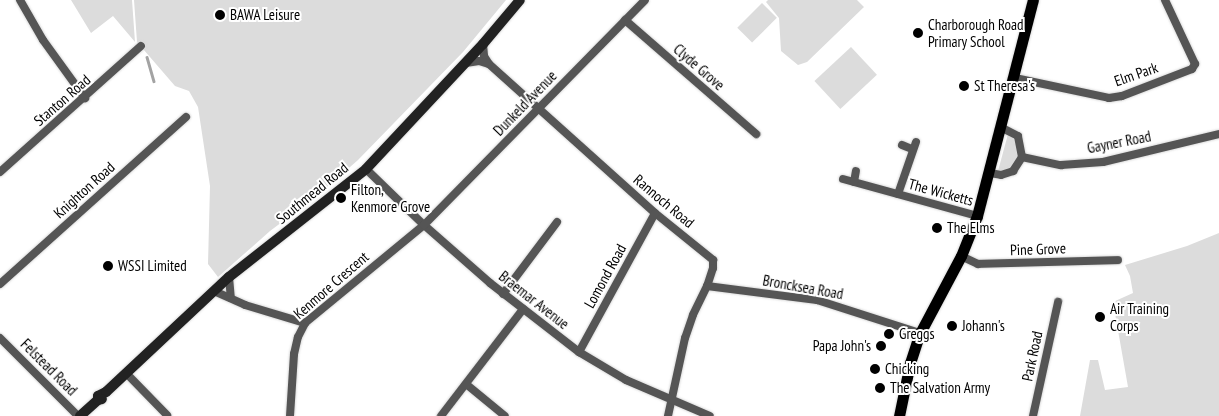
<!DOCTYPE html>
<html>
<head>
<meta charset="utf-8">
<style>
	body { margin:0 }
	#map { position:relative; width:1219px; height:416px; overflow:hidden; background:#fff; font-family:"PT Sans Narrow",sans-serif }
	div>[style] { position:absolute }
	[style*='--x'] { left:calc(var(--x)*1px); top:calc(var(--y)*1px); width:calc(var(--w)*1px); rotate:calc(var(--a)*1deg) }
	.green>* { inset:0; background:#dcdcdc; transform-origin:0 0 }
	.stream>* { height:2.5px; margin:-1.25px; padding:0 1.25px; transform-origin:1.25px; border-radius:1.25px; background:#a3a3a3 }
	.roads { filter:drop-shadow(0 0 1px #dbdbdb) drop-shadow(0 0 1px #dbdbdb) }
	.street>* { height:8px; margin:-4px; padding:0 4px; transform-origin:4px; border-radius:4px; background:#555 }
	.secondary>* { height:10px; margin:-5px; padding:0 5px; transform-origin:5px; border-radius:5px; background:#222 }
	.primary>* { height:11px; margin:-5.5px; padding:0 5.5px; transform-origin:5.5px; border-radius:5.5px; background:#000 }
	.dots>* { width:14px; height:14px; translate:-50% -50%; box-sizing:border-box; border:2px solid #fff; border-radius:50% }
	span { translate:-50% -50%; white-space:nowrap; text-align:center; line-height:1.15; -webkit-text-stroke:4px #fff; paint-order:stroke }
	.poi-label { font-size:15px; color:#000 }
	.left { translate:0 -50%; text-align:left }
	.right { translate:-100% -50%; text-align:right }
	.street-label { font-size:15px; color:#000 }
</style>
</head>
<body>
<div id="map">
	<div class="green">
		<div style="clip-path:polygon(71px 0,132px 0,135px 42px,113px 16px,91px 33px)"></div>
		<div style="clip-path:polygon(134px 0,506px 0,463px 52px,358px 160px,318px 195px,270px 231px,218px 277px,208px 264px,210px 186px,198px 107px,189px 91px,175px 86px,137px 42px)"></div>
		<div style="clip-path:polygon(768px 0,857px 0,864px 7px,807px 62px,798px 65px,781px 51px,779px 18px,766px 2px)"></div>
		<div style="left:762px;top:3px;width:21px;height:35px;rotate:45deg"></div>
		<div style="left:851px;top:47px;width:38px;height:50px;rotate:47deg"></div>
		<div style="clip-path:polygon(1008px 134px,1018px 142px,1019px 156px,1014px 167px,1005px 172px,998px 171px)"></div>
		<div style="clip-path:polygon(1219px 233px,1219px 416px,1080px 416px,1090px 360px,1098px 360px,1105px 390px,1128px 387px,1113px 302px,1133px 293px,1130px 276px,1125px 265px,1187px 246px)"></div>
	</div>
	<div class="stream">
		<div style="--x:147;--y:57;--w:25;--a:74"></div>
	</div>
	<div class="roads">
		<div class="street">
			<div style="--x:20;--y:0;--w:46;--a:60.1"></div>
			<div style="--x:43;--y:40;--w:72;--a:54.1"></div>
			<div style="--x:625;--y:20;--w:174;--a:41"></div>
			<div style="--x:483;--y:44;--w:12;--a:85"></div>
			<div style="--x:484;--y:56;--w:9;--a:58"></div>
			<div style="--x:489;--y:64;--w:223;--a:41.9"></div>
			<div style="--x:655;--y:213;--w:75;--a:39"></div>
			<div style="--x:713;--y:260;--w:8;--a:90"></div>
			<div style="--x:713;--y:268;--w:19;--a:108"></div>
			<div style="--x:707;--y:286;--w:32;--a:116"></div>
			<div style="--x:693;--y:315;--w:24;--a:109"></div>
			<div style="--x:685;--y:338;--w:80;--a:102.3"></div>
			<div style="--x:466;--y:63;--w:13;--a:-9"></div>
			<div style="--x:479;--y:61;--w:10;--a:17"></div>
			<div style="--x:1015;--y:78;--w:96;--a:12"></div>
			<div style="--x:1109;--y:98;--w:13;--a:-9"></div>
			<div style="--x:1122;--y:96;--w:75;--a:-21.1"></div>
			<div style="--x:1192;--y:69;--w:6;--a:-59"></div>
			<div style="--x:1195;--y:64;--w:71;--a:-115.1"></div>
			<div style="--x:902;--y:145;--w:11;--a:22"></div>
			<div style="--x:1022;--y:157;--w:40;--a:12"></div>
			<div style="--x:1061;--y:165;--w:42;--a:-4.1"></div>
			<div style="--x:1103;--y:162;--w:119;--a:-13.6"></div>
			<div style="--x:366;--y:169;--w:81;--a:44"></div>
			<div style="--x:424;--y:225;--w:88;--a:41.3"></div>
			<div style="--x:490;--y:283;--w:113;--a:37.8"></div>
			<div style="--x:579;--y:352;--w:55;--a:30.8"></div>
			<div style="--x:626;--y:380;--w:91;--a:23.2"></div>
			<div style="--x:0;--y:172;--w:189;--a:-41.8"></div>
			<div style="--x:990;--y:173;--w:11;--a:10"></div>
			<div style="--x:1001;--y:175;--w:13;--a:-18"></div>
			<div style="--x:1013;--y:171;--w:17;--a:-57"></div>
			<div style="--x:1022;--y:157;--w:21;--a:-101"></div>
			<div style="--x:1018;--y:136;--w:18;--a:-153"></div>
			<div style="--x:843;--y:179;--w:139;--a:15.4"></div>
			<div style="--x:854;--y:182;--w:11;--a:-80"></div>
			<div style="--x:898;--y:194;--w:55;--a:-70.9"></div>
			<div style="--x:961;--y:256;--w:19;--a:25"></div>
			<div style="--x:978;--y:264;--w:140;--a:-1.6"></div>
			<div style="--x:229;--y:277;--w:21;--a:85"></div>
			<div style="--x:0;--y:284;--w:250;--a:-41.9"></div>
			<div style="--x:707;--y:286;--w:111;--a:7.3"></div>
			<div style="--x:817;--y:300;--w:108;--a:17.8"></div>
			<div style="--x:214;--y:291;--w:34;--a:24"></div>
			<div style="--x:245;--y:305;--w:63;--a:16.7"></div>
			<div style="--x:503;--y:294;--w:90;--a:-53.1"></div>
			<div style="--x:0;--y:338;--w:110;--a:45"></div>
			<div style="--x:579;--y:352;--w:158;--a:-61.3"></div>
			<div style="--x:126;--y:373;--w:59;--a:45.7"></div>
			<div style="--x:466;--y:384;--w:50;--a:39.4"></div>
			<div style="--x:290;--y:416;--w:62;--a:-86.3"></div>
			<div style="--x:294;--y:354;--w:17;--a:-77"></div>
			<div style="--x:298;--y:337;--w:16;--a:-63"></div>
			<div style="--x:305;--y:323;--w:154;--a:-39.5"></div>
			<div style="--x:424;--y:225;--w:315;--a:-45.5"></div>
			<div style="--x:441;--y:416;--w:135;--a:-52.5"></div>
			<div style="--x:1033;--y:416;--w:117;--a:-77.6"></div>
		</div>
		<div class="secondary">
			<div style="--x:98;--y:400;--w:4;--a:-90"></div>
			<div style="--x:98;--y:396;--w:9;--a:-27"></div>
			<div style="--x:106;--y:392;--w:168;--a:-43.1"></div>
			<div style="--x:229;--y:277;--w:174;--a:-38.2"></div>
			<div style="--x:366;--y:169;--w:171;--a:-46.9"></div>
			<div style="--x:483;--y:44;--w:57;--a:-49.9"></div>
			<div style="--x:80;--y:416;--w:24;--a:-42"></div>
			<div style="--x:98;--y:400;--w:4;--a:-14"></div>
		</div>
		<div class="primary">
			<div style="--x:899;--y:416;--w:54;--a:-78.3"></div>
			<div style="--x:910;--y:363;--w:32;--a:-72"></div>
			<div style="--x:920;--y:333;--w:87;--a:-62"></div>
			<div style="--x:961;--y:256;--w:43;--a:-68.2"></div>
			<div style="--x:977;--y:216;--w:223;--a:-75.5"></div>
		</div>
	</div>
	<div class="dots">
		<div style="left:220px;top:15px;background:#000"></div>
		<div style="left:918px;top:33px;background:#000"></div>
		<div style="left:964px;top:86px;background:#000"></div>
		<div style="left:341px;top:198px;background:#000"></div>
		<div style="left:937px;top:228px;background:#000"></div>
		<div style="left:108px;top:266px;background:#000"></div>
		<div style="left:1100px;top:317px;background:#000"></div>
		<div style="left:952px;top:326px;background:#000"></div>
		<div style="left:889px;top:334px;background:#000"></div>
		<div style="left:881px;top:346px;background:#000"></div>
		<div style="left:875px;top:369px;background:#000"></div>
		<div style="left:880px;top:388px;background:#000"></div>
	</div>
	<div class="poi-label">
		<span class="left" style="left:230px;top:15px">BAWA Leisure</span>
		<span class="left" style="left:928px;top:33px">Charborough Road<br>Primary School</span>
		<span class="left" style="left:974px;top:86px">St Theresa's</span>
		<span class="left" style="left:351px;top:198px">Filton,<br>Kenmore Grove</span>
		<span class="left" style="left:947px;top:228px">The Elms</span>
		<span class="left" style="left:118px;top:266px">WSSI Limited</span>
		<span class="left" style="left:1110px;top:317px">Air Training<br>Corps</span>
		<span class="left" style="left:962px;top:326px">Johann's</span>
		<span class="left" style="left:899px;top:334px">Greggs</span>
		<span class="right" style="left:871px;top:346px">Papa John's</span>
		<span class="left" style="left:885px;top:369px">Chicking</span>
		<span class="left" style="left:890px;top:388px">The Salvation Army</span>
	</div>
	<div class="street-label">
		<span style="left:699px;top:67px;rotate:41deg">Clyde Grove</span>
		<span style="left:1136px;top:74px;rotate:-19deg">Elm Park</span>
		<span style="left:62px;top:100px;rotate:-41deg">Stanton Road</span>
		<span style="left:525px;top:103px;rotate:-46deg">Dunkeld Avenue</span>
		<span style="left:1119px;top:142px;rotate:-11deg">Gayner Road</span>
		<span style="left:84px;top:190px;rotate:-42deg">Knighton Road</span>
		<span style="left:941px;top:192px;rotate:15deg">The Wicketts</span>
		<span style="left:312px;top:193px;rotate:-39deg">Southmead Road</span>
		<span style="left:664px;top:201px;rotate:40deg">Rannoch Road</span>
		<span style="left:1038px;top:249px;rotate:-2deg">Pine Grove</span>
		<span style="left:605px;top:276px;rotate:-61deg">Lomond Road</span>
		<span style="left:331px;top:285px;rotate:-41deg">Kenmore Crescent</span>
		<span style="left:803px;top:287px;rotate:10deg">Broncksea Road</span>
		<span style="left:534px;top:300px;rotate:38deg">Braemar Avenue</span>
		<span style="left:1032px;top:356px;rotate:-78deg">Park Road</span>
		<span style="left:49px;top:367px;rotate:45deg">Felstead Road</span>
	</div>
</div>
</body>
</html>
